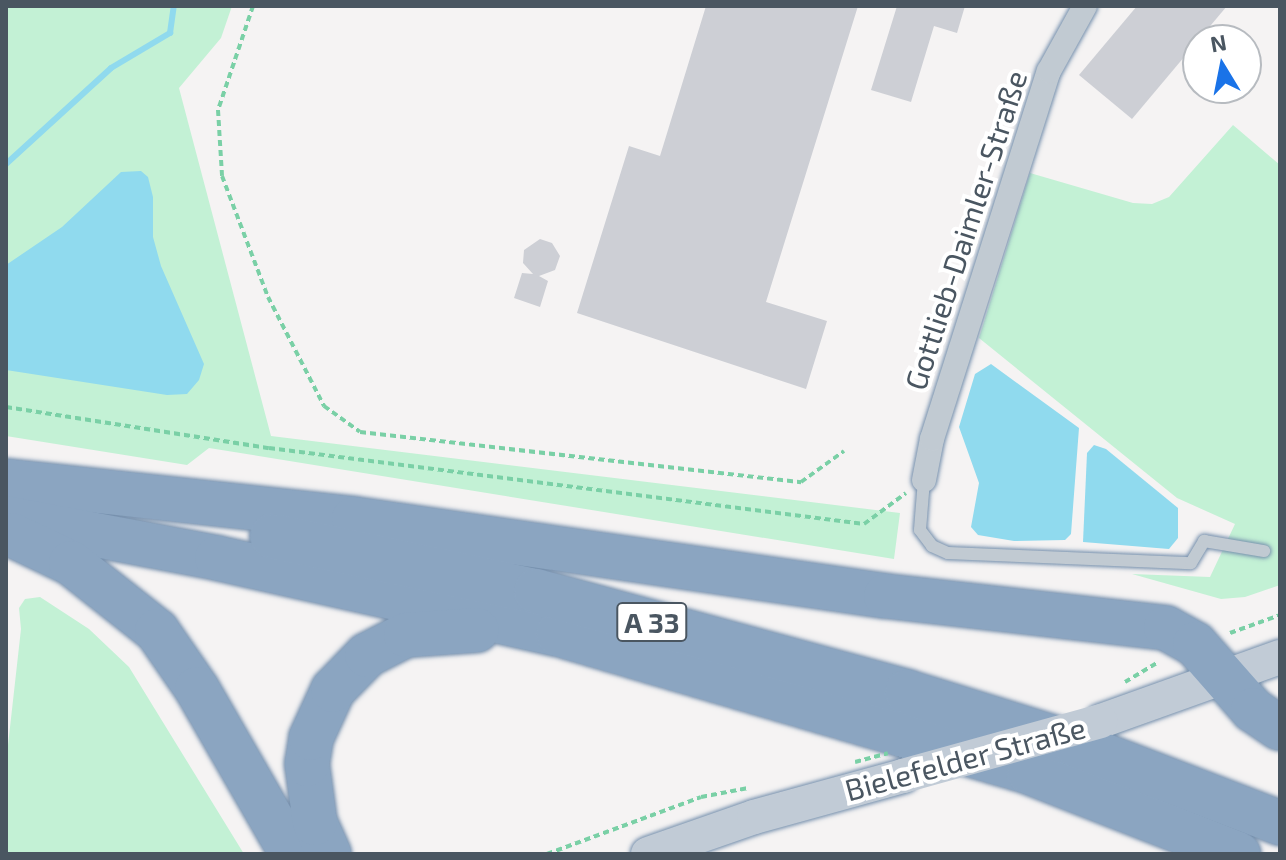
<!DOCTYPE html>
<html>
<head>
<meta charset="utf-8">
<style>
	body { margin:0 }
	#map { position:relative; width:1286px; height:860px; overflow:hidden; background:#f5f3f3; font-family:"Exo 2",sans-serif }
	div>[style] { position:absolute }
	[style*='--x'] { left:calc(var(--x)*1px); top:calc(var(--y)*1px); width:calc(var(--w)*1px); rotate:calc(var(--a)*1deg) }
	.green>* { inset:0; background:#c3f1d5 }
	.water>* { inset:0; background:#90daee }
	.stream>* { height:6px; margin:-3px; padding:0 3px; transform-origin:3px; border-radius:3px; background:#90daee }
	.building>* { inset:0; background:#cdcfd5 }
	.path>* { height:4px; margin-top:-2px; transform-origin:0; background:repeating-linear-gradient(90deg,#7ad0a6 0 6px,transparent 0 10px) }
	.roads { filter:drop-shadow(0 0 2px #7690ad) drop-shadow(0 0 2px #7690ad) }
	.service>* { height:12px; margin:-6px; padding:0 6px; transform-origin:6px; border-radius:6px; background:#c1cad2 }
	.minor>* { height:24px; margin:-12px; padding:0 12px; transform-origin:12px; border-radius:12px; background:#c1cad2 }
	.secondary>* { height:34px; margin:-17px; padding:0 17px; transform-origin:17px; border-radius:17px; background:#c1cbd6 }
	.motorway>* { height:44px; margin:-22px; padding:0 22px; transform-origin:22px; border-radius:22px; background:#8ba5c1 }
	.path-bridge>* { height:4px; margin-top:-2px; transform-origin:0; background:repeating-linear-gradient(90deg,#7ad0a6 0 6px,transparent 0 10px) }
	.secondary-bridge>* { height:34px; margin:-17px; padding:0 17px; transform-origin:17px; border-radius:17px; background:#c1cbd6 }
	span { translate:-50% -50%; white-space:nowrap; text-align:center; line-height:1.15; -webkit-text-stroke:8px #fff; paint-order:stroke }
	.shield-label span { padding:2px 6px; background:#fff; border:2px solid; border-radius:6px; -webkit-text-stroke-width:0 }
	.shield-label { font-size:28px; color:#4a5661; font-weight:700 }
	.street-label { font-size:30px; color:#4a5661 }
	.frame { position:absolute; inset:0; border:8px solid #4a5661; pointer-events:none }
	.north { position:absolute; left:1182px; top:24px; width:80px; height:80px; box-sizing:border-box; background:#fff; border:2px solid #b7bbc0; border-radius:50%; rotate:350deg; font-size:22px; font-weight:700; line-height:32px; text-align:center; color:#4a5661 }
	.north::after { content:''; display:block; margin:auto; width:28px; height:36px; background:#1a73e8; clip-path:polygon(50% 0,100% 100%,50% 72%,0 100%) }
</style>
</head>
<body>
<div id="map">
	<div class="green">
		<div style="clip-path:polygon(6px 6px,232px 6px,221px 38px,179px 88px,271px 436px,900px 513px,894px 559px,209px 448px,187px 465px,6px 436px)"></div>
		<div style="clip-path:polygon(1233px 125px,1280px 165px,1280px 585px,1245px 597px,1221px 599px,1132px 574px,1210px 577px,1235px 524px,1177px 498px,979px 338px,1030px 173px,1133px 203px,1152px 204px,1169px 197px)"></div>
		<div style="clip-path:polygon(40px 597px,89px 629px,129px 667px,244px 854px,6px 854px,6px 763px,21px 629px,19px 608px,25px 599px)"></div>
	</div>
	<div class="water">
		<div style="clip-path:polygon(141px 171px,148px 177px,153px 197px,153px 237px,161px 266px,204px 364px,199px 380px,187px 394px,167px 395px,6px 370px,6px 265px,62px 227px,121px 172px)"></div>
		<div style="clip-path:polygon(991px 364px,1079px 428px,1071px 534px,1065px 540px,1014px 541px,978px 535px,971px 527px,979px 483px,959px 427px,975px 374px)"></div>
		<div style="clip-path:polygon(1094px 445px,1106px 449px,1178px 508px,1178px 538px,1169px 549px,1083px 542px,1087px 453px)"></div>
	</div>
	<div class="stream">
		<div style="--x:6;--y:164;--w:142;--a:-42.4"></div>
		<div style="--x:111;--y:68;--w:69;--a:-30.7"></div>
		<div style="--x:170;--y:33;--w:27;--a:-82"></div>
	</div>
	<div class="building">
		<div style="clip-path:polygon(706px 6px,858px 6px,766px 302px,827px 321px,806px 389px,577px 313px,629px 146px,660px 156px)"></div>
		<div style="clip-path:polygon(897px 6px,965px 6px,957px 33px,934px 26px,911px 102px,871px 90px)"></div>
		<div style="clip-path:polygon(1137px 6px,1227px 6px,1132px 119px,1079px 75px)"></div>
		<div style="clip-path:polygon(540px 239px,552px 243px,560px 256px,555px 270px,539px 276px,548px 281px,540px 307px,514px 298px,522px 273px,533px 274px,523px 263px,524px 250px)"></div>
	</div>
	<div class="path">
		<div style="--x:253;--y:6;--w:110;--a:108.6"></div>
		<div style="--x:218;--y:110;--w:66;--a:86.5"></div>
		<div style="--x:222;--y:176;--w:129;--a:69.2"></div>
		<div style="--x:268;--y:297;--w:123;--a:62.8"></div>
		<div style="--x:324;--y:406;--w:44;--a:35.8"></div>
		<div style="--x:360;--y:432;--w:444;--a:6.5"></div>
		<div style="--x:801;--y:482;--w:53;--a:-35.8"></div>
		<div style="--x:6;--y:407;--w:266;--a:8.9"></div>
		<div style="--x:269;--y:448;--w:600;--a:7.28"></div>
		<div style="--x:864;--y:524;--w:52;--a:-36.4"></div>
		<div style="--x:1230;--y:633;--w:53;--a:-19.8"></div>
		<div style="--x:1125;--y:682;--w:39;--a:-31"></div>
		<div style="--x:547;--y:854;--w:164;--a:-20.3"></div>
		<div style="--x:701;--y:797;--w:48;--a:-10.8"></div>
	</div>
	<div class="roads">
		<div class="service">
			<div style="--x:924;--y:480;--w:50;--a:94.6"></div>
			<div style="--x:920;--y:530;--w:20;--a:53"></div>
			<div style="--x:932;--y:546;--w:17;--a:24"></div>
			<div style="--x:948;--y:553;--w:243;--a:2.4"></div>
			<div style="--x:1191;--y:563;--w:26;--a:-59"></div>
			<div style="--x:1204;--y:541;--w:61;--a:9.5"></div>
		</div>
		<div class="minor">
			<div style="--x:924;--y:480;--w:42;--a:-79"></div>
			<div style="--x:932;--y:439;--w:386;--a:-72.4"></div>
			<div style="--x:1049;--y:71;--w:74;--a:-61"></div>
		</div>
		<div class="secondary">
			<div style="--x:1101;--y:721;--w:190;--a:-19.7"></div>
			<div style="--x:648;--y:854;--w:112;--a:-19.2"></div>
			<div style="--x:754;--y:817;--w:155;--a:-15.4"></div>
		</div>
		<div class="motorway">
			<div style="--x:6;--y:481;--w:350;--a:6.2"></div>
			<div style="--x:354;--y:519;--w:538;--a:8.24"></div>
			<div style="--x:886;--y:596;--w:282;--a:6.5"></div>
			<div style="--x:1166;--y:628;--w:33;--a:29"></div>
			<div style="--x:1195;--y:644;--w:88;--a:48.7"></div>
			<div style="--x:1253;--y:710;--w:32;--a:34"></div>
			<div style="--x:6;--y:518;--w:215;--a:10.7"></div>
			<div style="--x:217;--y:558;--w:349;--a:12.6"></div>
			<div style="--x:558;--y:634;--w:491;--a:16.3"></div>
			<div style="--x:1029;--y:772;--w:225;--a:21.4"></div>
			<div style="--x:12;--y:535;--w:65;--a:25.4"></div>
			<div style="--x:71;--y:563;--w:110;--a:38.3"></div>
			<div style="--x:157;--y:631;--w:70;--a:55.4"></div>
			<div style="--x:197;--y:689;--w:190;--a:60.1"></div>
			<div style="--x:272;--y:536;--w:270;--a:11.8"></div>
			<div style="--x:536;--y:591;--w:385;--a:15.2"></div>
			<div style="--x:907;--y:692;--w:175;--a:17.3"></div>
			<div style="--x:1074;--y:744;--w:221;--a:21"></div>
			<div style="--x:329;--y:854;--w:34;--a:-114"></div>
			<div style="--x:315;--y:823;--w:60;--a:-97.7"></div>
			<div style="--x:307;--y:764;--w:26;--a:-81"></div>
			<div style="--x:311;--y:738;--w:53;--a:-65.4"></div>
			<div style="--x:333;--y:690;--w:49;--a:-45.8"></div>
			<div style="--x:367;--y:655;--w:44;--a:-27.1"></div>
			<div style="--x:406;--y:635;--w:71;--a:-4"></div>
		</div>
	</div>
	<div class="path-bridge">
		<div style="--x:855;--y:762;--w:34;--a:-15"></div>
	</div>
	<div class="secondary-bridge">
		<div style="--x:903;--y:776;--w:205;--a:-15.5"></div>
	</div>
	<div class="shield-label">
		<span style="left:652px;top:622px">A 33</span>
	</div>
	<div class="street-label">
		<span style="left:965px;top:230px;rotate:-72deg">Gottlieb-Daimler-Straße</span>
		<span style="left:965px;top:758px;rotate:-15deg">Bielefelder Straße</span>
	</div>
	<div class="frame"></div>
	<div class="north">N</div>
</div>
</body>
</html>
